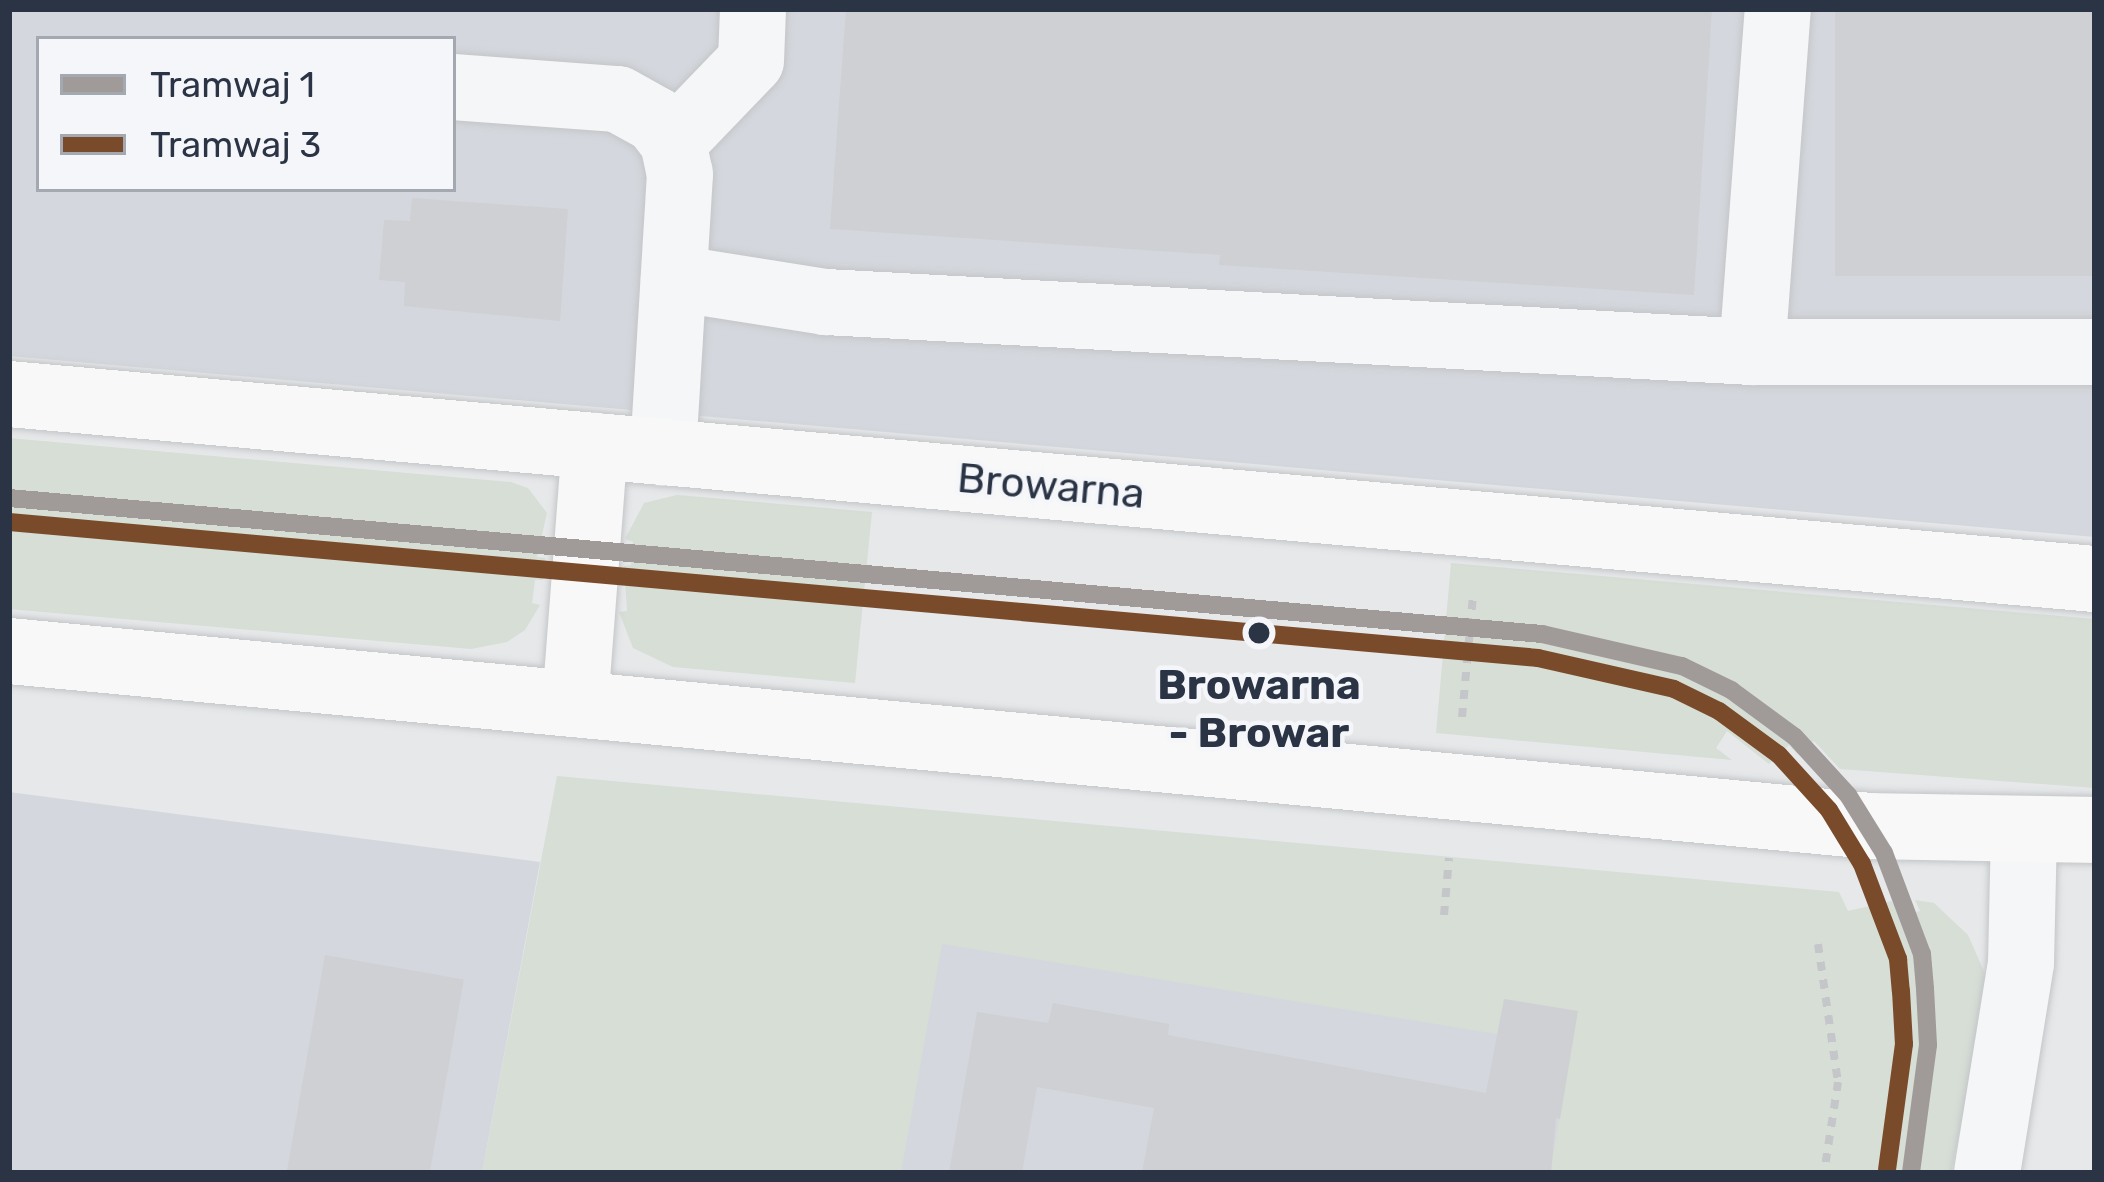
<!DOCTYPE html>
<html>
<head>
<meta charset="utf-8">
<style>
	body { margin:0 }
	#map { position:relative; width:2104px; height:1182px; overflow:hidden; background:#e6e8ea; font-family:Rubik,sans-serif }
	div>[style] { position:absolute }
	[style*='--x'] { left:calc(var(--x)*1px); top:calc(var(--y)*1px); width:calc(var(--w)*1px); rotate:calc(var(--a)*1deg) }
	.built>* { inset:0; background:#d4d7dd }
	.green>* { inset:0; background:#d6ded6 }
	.building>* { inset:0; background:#ced0d3; transform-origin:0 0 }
	.path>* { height:8px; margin-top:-4px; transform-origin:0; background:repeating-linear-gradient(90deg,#c5c6ca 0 9px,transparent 0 18px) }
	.roads { filter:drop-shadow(0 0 3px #c4c6c8) drop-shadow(0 0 3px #c4c6c8) }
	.minor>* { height:66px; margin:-33px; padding:0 33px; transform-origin:33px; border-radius:33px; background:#f5f6f7 }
	.major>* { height:66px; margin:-33px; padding:0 33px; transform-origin:33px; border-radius:33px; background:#f8f8f8 }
	.tram-1>* { height:18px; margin:-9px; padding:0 9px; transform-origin:9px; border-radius:9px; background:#a09a99 }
	.tram-2>* { height:18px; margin:-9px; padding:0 9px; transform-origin:9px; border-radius:9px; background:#7a4b2a }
	.dots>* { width:33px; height:33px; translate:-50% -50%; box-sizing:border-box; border:6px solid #f4f6f9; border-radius:50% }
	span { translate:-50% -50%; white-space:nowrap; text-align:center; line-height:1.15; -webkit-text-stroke:9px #f4f6f9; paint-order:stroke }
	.street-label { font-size:42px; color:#2b3445 }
	.stop-label { font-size:42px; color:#2b3445; font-weight:700 }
	.frame { position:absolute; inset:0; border:12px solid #2b3445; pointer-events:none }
	.legend { position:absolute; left:36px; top:36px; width:420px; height:156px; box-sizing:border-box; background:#f4f6f9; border:3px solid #a4a8b1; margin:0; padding:15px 21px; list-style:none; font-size:36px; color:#2b3445 }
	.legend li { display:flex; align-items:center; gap:24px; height:60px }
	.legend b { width:60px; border:3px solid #a4a8b1 }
</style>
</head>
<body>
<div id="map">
	<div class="built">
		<div style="clip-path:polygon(evenodd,9px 9px,2095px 9px,2095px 537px,9px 356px,9px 9px,39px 39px,453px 39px,453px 189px,39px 189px,39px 39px)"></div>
		<div style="clip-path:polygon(9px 792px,540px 862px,482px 1173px,9px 1173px)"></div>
		<div style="clip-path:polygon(902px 916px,1597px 996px,1566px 1173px,854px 1173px)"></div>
	</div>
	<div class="green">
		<div style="clip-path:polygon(9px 438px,511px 482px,528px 488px,547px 513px,537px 557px,545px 558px,543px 580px,535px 580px,532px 603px,540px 605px,525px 630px,507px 642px,471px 649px,9px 609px)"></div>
		<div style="clip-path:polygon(677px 495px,872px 512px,855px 683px,673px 667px,633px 648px,619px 612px,627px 611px,624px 566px,631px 565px,633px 542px,625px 539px,644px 503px)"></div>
		<div style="clip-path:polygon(1451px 563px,2095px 619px,2095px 788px,1840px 769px,1814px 741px,1798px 755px,1789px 745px,1769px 764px,1727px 731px,1716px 748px,1732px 760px,1436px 733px)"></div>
		<div style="clip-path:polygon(557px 776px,1839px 892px,1848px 911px,1892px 901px,1900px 915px,1920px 911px,1915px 900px,1934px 903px,1968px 935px,1986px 976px,1987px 1000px,1951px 1173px,1550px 1173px,1577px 1011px,1497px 1034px,942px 944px,901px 1173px,482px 1173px)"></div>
	</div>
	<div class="building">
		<div style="clip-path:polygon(846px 9px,1712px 9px,1694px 295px,1219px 265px,1220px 255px,830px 229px)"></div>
		<div style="left:1835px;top:9px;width:260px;height:267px"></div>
		<div style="clip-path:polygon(412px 198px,568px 209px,560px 321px,404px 306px,405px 282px,379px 280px,384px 220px,410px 221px)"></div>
		<div style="left:325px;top:955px;width:141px;height:222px;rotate:10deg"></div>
		<div style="clip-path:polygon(1504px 999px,1578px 1011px,1560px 1119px,1556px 1118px,1551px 1173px,1142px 1173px,1154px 1108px,1037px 1087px,1022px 1173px,949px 1173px,977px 1012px,1048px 1023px,1053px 1003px,1169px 1024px,1168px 1035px,1486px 1093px)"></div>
	</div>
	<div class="path">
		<div style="--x:1462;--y:717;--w:122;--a:-84.8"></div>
		<div style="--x:1444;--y:915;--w:57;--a:-85"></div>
		<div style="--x:1818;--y:944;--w:139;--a:81.8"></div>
		<div style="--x:1838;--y:1082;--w:92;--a:98.7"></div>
	</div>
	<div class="roads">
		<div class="minor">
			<div style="--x:453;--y:87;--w:165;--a:4.2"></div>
			<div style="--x:618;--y:99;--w:43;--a:28.9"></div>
			<div style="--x:656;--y:120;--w:28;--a:52"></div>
			<div style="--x:673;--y:142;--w:33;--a:78"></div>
			<div style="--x:680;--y:174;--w:279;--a:93.5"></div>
			<div style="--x:673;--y:142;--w:112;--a:-46.1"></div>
			<div style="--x:751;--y:61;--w:52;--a:-87.8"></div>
			<div style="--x:674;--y:278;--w:154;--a:9"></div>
			<div style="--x:826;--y:302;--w:927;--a:3.09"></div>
			<div style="--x:1752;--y:352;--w:343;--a:0"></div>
			<div style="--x:1752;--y:352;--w:344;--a:-85.7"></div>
			<div style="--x:1987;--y:1173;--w:213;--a:-80.8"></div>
			<div style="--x:2021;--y:963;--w:133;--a:-88.7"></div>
		</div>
		<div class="major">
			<div style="--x:9;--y:394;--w:2094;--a:5.07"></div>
			<div style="--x:9;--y:651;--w:1868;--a:5.37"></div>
			<div style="--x:1869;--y:826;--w:226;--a:1"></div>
			<div style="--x:575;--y:704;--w:259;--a:-85.6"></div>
		</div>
	</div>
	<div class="tram-1">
		<div style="--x:9;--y:498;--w:1539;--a:5.07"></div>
		<div style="--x:1542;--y:634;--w:144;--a:12.9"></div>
		<div style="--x:1682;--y:666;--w:55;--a:26.1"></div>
		<div style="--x:1731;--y:690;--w:79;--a:36.3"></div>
		<div style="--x:1795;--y:737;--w:79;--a:47.6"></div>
		<div style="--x:1848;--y:795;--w:68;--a:58.2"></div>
		<div style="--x:1884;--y:853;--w:108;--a:69.4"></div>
		<div style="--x:1922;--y:954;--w:35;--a:85"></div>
		<div style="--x:1925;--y:989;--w:56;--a:86.9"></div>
		<div style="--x:1928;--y:1045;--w:129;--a:97.6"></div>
	</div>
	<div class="tram-2">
		<div style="--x:9;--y:522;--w:1535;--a:5.08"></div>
		<div style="--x:1538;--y:658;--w:139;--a:12.8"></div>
		<div style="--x:1674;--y:689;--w:50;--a:26.1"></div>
		<div style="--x:1719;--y:711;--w:74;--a:36.3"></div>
		<div style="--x:1779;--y:755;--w:74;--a:47.7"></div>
		<div style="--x:1829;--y:810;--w:63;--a:58.6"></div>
		<div style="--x:1862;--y:864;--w:102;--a:69.2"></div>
		<div style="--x:1898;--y:959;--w:32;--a:85"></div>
		<div style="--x:1901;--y:991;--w:53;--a:86.8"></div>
		<div style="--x:1904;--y:1044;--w:127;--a:97.7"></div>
	</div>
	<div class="dots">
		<div style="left:1259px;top:633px;background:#2b3445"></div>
	</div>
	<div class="street-label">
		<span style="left:1051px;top:486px;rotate:5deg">Browarna</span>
	</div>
	<div class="stop-label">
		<span style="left:1259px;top:709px">Browarna<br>- Browar</span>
	</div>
	<div class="frame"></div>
	<ul class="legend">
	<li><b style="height:15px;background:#a09a99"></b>Tramwaj 1</li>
	<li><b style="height:15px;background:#7a4b2a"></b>Tramwaj 3</li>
	</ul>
</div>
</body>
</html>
